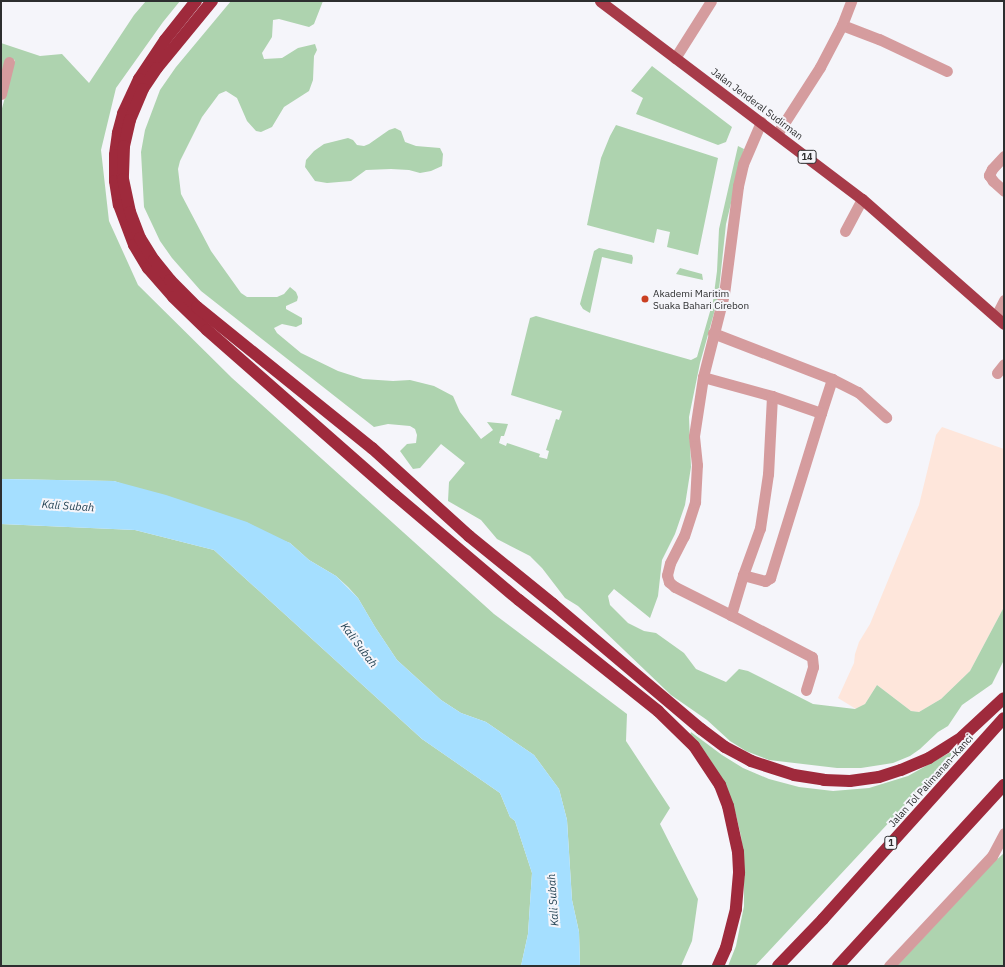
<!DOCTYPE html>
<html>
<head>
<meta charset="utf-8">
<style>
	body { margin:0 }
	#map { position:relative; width:1005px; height:967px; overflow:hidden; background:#f5f5fa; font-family:"IBM Plex Sans",sans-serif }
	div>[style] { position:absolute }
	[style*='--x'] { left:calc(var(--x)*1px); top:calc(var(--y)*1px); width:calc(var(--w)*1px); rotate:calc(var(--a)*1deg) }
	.industrial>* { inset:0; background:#fee6db }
	.green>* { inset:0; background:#aed3af }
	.water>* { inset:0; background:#a5dfff }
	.minor>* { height:11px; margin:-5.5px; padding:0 5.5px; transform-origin:5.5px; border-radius:5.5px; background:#d59c9e }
	.trunk>* { height:11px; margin:-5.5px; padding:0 5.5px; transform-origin:5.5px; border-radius:5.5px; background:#a73b49 }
	.motorway>* { height:12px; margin:-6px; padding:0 6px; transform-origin:6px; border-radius:6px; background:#9f2a3c }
	.dots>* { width:11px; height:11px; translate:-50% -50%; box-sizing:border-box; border:2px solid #f5f5fa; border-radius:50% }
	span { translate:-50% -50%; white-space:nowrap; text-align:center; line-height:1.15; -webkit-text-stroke:4px #f5f5fa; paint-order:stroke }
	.shield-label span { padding:1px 3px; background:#f5f5fa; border:1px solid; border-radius:3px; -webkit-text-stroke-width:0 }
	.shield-label { font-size:9px; color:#2d2e2f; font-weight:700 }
	.street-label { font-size:10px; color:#2d2e2f }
	.poi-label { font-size:10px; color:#2d2e2f }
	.left { translate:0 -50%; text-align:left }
	.water-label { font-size:11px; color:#1a3b4c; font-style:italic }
	.frame { position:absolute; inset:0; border:2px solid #2d2e2f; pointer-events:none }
</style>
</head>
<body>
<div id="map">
	<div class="industrial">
		<div style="clip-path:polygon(942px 427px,1004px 449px,1004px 607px,970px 671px,941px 699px,919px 712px,911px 711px,877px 685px,865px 704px,856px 709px,838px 698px,854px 663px,855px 654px,859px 642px,870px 624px,919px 505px,936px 435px)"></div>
	</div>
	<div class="green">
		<div style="clip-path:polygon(146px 1px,180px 1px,163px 22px,116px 88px,101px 150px,109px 221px,138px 285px,232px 378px,494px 614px,627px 714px,626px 741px,670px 808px,660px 824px,698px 899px,692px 941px,681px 966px,580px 966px,579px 932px,572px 900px,567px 820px,559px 789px,534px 755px,486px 722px,461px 713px,441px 700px,397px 660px,375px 627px,358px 598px,348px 587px,336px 576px,309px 560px,290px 543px,114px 481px,1px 479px,1px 112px,15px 60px,7px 58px,1px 80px,1px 43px,40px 56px,62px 54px,89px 83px,134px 15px)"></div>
		<div style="clip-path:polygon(231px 1px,323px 1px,314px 24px,309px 27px,279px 19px,273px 20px,272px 37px,262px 53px,264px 59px,282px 58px,298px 48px,315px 44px,317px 50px,314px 56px,313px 80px,309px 91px,284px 107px,272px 127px,261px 132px,256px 131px,247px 121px,237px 98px,226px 91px,219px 94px,202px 117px,180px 161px,178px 169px,181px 194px,211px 251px,241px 293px,247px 297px,277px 297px,284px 294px,290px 287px,296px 292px,298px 297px,297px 301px,286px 306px,286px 309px,302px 318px,302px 324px,296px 327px,282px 324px,274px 328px,277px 333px,301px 353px,338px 371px,363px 379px,393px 381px,410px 380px,434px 386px,453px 396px,460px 412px,481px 439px,493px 430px,487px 422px,508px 424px,504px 436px,501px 436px,499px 443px,506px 446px,507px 443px,540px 454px,539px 457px,547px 459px,549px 451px,546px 450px,556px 419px,559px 420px,562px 411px,511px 395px,530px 318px,536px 316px,691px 360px,697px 357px,713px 301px,717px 271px,719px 229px,738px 146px,744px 149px,726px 224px,718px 299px,700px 363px,689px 417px,691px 467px,685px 505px,675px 534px,662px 560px,658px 596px,650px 618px,614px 589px,608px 596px,610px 605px,628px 623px,644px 631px,656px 633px,684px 653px,696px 669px,726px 682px,739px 669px,748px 671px,813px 704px,855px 709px,865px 704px,877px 685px,911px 711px,919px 712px,941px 699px,970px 671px,1004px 607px,1004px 660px,992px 684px,962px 705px,948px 726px,938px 732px,920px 749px,910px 756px,893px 763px,861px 768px,837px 768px,769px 760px,746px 751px,730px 741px,707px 720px,671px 695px,578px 606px,565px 598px,542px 568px,530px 556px,497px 539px,481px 520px,448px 501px,449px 482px,465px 463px,441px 444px,420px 468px,413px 469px,400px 451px,407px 444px,416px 443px,417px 435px,415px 429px,410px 426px,388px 424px,374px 427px,201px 291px,172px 258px,160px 241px,144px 207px,141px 152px,145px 130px,160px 90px,176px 67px)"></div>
		<div style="clip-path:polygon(652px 66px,732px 127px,726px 142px,718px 145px,636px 114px,643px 98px,631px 91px)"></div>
		<div style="clip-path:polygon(616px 125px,718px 158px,698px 255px,667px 247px,670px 232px,657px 229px,654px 243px,587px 225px,601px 158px,610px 136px)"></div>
		<div style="clip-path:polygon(395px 128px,401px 131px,405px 142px,416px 146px,440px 148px,443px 154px,442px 166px,431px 171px,420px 173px,409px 170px,391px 169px,366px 170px,351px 181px,327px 183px,315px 181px,305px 167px,306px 160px,314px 151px,324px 144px,348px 138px,353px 140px,357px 145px,364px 146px,369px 144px,389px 130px)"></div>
		<div style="clip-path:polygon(599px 248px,632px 255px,633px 258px,632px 264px,602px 257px,590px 313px,583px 309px,580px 304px,594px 251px)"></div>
		<div style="clip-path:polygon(680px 268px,702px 274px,703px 280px,676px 274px)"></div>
		<div style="clip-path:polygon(1px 524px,135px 530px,214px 550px,422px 739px,500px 793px,510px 817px,515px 821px,532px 873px,528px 934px,521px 966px,1px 966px)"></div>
		<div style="clip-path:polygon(691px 732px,722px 755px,743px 768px,769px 779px,799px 787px,833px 791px,869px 788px,908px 776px,949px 753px,951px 753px,951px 756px,755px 966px,728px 966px,736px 946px,744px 906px,744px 860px,741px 836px,736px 815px,723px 780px,707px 755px,690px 735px)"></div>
		<div style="clip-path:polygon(1004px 853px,1004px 966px,897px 966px,991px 865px)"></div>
	</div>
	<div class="water">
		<div style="clip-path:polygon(1px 479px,114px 481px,166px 495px,247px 522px,290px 543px,309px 560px,336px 576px,358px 598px,375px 627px,397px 660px,441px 700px,461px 713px,486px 722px,534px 755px,559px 789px,567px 820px,572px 900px,579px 932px,580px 966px,521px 966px,528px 934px,532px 873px,515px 821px,510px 817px,500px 793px,422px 739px,214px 550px,135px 530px,1px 524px)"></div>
	</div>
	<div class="minor">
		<div style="--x:842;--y:25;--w:40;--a:21"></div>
		<div style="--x:879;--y:39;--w:75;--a:25.2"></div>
		<div style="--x:675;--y:58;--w:67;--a:-57.7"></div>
		<div style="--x:1;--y:94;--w:33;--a:-76"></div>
		<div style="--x:777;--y:134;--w:80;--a:-57.3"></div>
		<div style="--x:820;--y:67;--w:47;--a:-62.4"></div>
		<div style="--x:842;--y:25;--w:26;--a:-69"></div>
		<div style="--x:1004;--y:156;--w:18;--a:133"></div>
		<div style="--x:992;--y:169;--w:7;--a:117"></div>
		<div style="--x:989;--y:175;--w:7;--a:56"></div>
		<div style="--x:993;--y:181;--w:15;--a:42"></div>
		<div style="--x:845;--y:231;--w:36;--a:-62"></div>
		<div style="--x:996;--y:316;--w:18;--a:-63"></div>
		<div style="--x:713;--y:333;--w:128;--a:21.1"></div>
		<div style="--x:832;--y:379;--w:29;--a:27"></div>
		<div style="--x:858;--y:392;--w:38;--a:42"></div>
		<div style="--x:997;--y:373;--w:11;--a:-52"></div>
		<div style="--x:703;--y:377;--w:72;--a:15.4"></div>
		<div style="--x:772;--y:396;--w:78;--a:92.9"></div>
		<div style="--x:768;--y:474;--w:55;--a:98.4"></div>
		<div style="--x:760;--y:528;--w:50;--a:109.9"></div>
		<div style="--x:743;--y:575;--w:42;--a:106.7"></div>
		<div style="--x:731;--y:615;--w:63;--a:-153.4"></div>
		<div style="--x:675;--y:587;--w:8;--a:-140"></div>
		<div style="--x:669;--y:582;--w:7;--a:-106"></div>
		<div style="--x:667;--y:575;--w:12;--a:-76"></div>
		<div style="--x:670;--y:563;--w:30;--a:-63"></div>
		<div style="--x:684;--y:536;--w:36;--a:-72"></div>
		<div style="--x:695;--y:502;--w:37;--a:-87"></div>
		<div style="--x:697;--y:465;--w:29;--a:-96"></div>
		<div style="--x:694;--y:436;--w:60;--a:-81.3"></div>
		<div style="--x:703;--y:377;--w:86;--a:-75.8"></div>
		<div style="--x:724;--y:294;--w:109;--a:-82.6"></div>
		<div style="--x:738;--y:186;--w:23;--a:-77"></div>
		<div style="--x:743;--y:164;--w:46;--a:-66.8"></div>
		<div style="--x:821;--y:413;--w:36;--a:-72"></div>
		<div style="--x:743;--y:575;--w:23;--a:15"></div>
		<div style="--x:765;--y:581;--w:6;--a:-31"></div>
		<div style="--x:770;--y:578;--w:173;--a:-72.8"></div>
		<div style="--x:821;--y:413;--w:52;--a:-160.9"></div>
		<div style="--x:731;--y:615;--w:91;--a:27.4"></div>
		<div style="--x:812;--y:657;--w:10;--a:84"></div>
		<div style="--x:813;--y:667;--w:24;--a:107"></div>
		<div style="--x:889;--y:966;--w:151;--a:-46.9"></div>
		<div style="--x:992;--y:856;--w:26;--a:-62"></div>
	</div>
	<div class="trunk">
		<div style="--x:600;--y:1;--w:328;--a:37.1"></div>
		<div style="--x:862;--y:199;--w:189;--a:41.4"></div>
	</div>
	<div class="motorway">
		<div style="--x:196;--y:1;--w:50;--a:128.5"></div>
		<div style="--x:165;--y:40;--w:47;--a:123.7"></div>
		<div style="--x:139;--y:79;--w:38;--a:115"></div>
		<div style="--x:123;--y:114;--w:20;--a:105"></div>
		<div style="--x:118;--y:133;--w:22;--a:98"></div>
		<div style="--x:115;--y:155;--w:26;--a:90"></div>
		<div style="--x:115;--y:181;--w:24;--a:81"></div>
		<div style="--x:119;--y:205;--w:43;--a:69.4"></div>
		<div style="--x:134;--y:245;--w:27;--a:59"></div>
		<div style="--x:148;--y:268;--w:38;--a:49"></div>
		<div style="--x:173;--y:297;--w:47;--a:44.1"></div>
		<div style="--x:207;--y:330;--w:250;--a:41.3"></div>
		<div style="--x:395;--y:495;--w:162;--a:40.3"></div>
		<div style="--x:519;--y:600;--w:178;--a:38.6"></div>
		<div style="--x:658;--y:711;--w:50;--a:44.2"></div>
		<div style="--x:694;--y:746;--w:47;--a:56.3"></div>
		<div style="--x:720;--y:785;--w:22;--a:69"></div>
		<div style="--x:728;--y:806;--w:47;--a:77.7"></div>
		<div style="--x:738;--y:852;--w:21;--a:87"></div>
		<div style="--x:739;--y:873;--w:36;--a:95"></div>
		<div style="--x:736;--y:909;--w:40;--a:104.4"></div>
		<div style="--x:726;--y:948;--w:20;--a:114"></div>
		<div style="--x:212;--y:1;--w:87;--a:129.4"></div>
		<div style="--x:157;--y:68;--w:25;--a:124"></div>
		<div style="--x:143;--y:89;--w:34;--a:113"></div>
		<div style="--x:130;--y:120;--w:27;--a:103"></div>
		<div style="--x:124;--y:146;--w:33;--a:92"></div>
		<div style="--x:123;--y:179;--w:34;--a:78"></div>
		<div style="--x:130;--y:212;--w:28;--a:69"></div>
		<div style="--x:140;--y:238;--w:26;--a:58"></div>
		<div style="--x:154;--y:260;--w:26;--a:51"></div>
		<div style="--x:170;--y:280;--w:38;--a:45"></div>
		<div style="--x:197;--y:307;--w:225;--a:38.9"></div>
		<div style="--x:372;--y:448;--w:131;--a:42.2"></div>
		<div style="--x:469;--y:536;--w:108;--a:39"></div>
		<div style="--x:553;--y:604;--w:194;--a:40.2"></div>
		<div style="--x:701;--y:729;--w:30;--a:37"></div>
		<div style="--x:725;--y:747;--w:30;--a:28"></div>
		<div style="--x:751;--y:761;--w:45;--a:18"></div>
		<div style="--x:794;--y:775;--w:30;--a:9"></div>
		<div style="--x:824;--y:780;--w:26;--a:2"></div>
		<div style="--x:850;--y:781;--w:29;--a:-8"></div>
		<div style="--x:879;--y:777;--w:23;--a:-18"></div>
		<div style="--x:901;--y:770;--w:30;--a:-23"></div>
		<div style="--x:929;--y:758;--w:39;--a:-32"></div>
		<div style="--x:962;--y:737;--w:57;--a:-42.9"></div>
		<div style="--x:778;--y:966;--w:65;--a:-46.2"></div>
		<div style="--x:823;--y:919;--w:270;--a:-48"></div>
		<div style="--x:838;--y:966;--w:246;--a:-47.5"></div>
	</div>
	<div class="dots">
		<div style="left:645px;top:299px;background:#ca3f21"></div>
	</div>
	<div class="shield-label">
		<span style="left:807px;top:157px">14</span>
		<span style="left:891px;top:843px">1</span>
	</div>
	<div class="street-label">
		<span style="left:757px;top:104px;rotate:37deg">Jalan Jenderal Sudirman</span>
		<span style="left:931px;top:781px;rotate:-48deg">Jalan Tol Palimanan–Kanci</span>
	</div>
	<div class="poi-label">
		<span class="left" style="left:653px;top:299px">Akademi Maritim<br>Suaka Bahari Cirebon</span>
	</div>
	<div class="water-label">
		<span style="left:68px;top:506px;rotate:4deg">Kali Subah</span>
		<span style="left:359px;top:645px;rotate:53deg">Kali Subah</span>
		<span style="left:553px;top:900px;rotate:-94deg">Kali Subah</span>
	</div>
	<div class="frame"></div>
</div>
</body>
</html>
